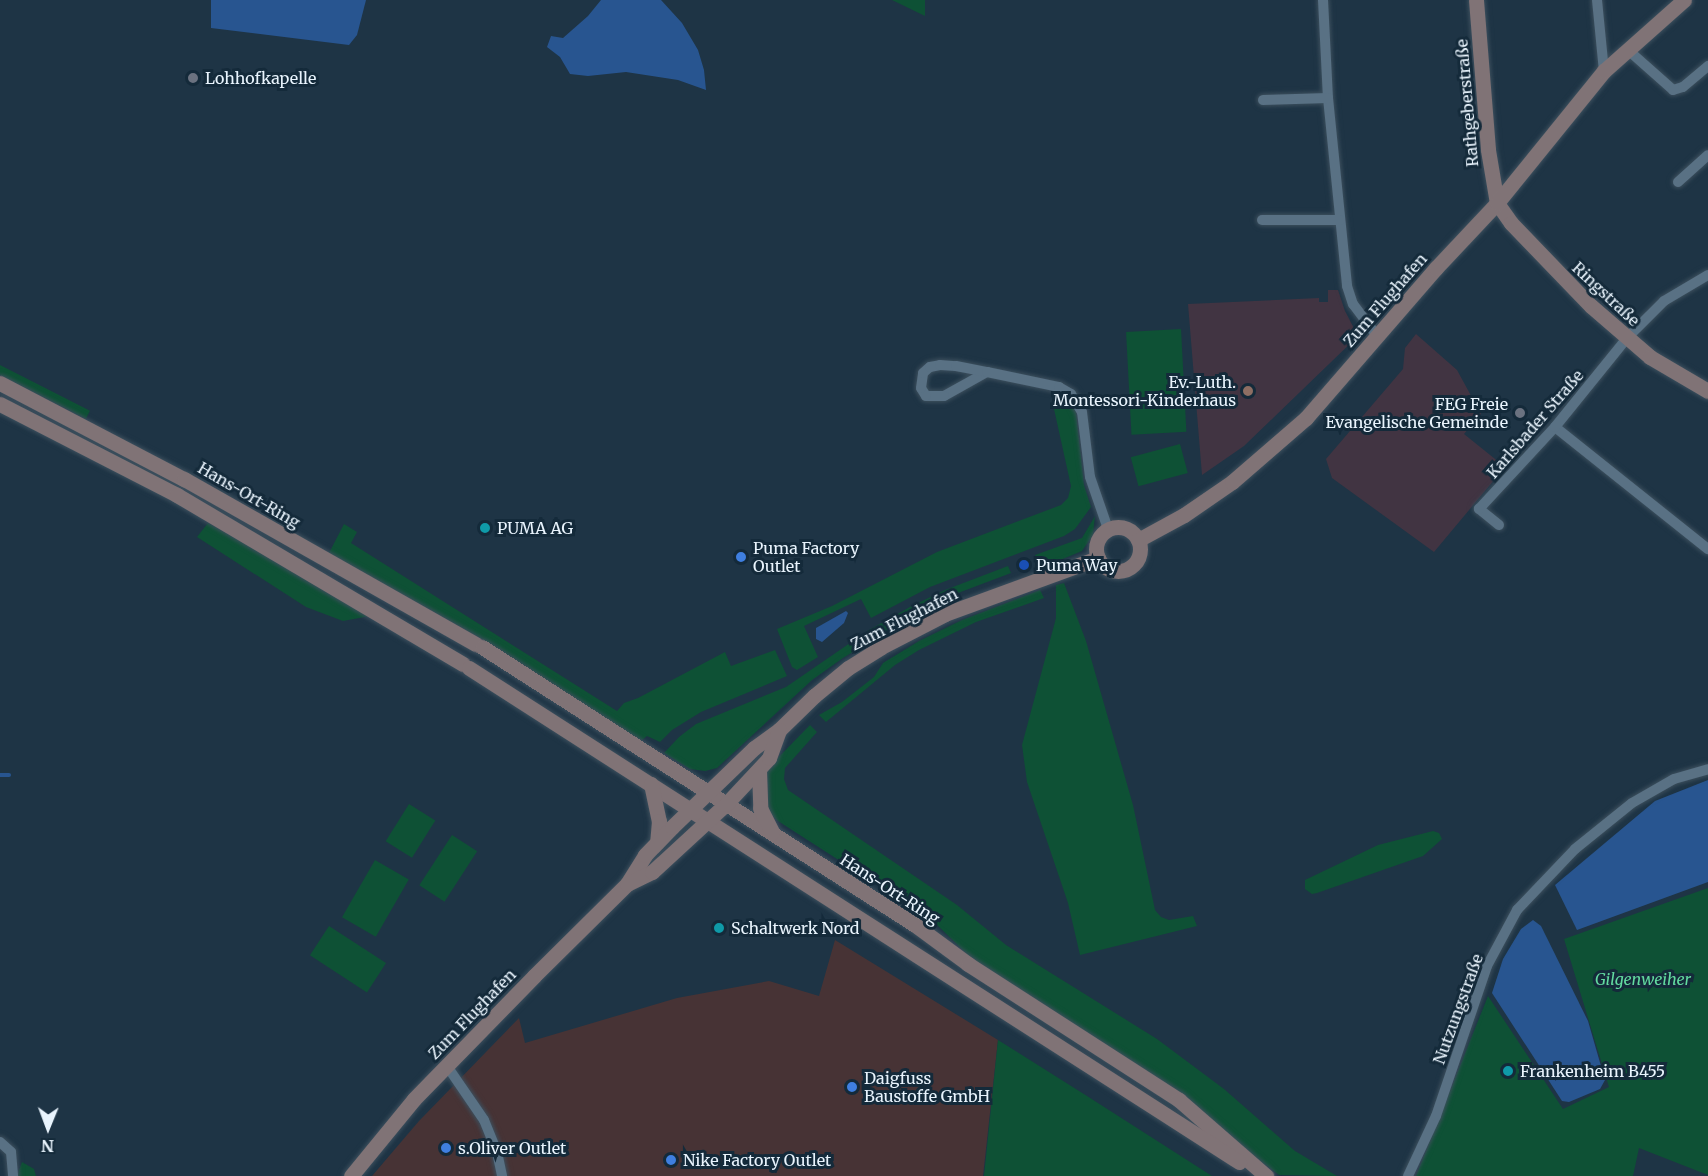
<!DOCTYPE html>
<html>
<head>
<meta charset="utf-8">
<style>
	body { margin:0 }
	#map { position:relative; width:1708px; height:1176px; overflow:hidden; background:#1e3445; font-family:Merriweather,serif }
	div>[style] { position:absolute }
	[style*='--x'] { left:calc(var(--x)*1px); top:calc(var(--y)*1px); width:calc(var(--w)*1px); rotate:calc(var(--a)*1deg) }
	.commercial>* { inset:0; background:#473335 }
	.education>* { inset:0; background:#413442 }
	.green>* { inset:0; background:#0e5135; transform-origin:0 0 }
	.water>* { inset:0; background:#285590 }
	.stream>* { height:4px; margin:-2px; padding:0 2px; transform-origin:2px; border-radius:2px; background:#285590 }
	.roads { filter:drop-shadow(0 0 2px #3c4f5d) drop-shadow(0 0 2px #3c4f5d) }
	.street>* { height:10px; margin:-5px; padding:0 5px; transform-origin:5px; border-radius:5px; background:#597184 }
	.secondary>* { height:15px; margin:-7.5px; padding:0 7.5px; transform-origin:7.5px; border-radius:7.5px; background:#807376 }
	.secondary>.ring { margin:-7.5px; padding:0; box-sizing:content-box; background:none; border:15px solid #807376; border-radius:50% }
	.dots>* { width:16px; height:16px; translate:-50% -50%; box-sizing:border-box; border:3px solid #142a3a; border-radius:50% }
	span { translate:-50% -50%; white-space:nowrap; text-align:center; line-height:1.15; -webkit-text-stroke:6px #142a3a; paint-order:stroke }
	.poi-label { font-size:16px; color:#e9f4fd }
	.left { translate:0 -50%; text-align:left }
	.right { translate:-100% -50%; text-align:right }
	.street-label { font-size:16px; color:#e9f4fd }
	.park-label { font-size:16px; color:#62dba0; font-style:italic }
	.north { position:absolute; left:18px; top:1098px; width:60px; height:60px; -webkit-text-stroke:4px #142a3a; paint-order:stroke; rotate:181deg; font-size:16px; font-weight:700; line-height:24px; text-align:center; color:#e9f4fd }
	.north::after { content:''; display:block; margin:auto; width:21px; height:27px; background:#e9f4fd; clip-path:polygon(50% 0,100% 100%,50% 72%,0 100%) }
</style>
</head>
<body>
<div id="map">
	<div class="commercial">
		<div style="clip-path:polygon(835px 940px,998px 1040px,983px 1176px,372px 1176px,419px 1121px,519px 1018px,525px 1043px,677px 998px,769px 981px,819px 996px)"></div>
	</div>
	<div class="education">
		<div style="clip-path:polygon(1328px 290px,1338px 290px,1345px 311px,1358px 336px,1244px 446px,1202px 475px,1188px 304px,1319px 298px,1319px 302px,1328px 302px)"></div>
		<div style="clip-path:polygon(1416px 334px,1457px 370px,1481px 414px,1464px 434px,1505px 467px,1434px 552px,1332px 478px,1326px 459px,1403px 369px,1405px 348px)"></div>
	</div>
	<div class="green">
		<div style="clip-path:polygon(892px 0,925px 0,925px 16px)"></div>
		<div style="left:1181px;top:329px;width:103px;height:55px;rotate:87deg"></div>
		<div style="left:0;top:365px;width:101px;height:9px;rotate:27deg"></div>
		<div style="clip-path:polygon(1064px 402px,1074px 407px,1076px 412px,1084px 485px,1091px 507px,1075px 529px,1064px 536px,930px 587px,871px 618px,861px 599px,804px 626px,818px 657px,797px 670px,792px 667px,777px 629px,832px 606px,937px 552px,1061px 505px,1068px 498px,1071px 486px,1054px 409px)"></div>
		<div style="left:1180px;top:444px;width:30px;height:51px;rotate:75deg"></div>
		<div style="clip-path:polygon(1095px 516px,1093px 535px,1082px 551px,1058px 561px,1038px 563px,1035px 555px,1082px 538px)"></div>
		<div style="clip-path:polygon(208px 523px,279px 562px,370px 616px,343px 621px,306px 607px,197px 537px)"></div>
		<div style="clip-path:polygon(344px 524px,357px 532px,351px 543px,617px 711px,624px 703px,638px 698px,725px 652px,731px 666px,775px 650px,787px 676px,701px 712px,672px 730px,660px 742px,647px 736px,641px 741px,491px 644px,329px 553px)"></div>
		<div style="clip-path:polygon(1008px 566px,1011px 573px,950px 596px,920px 611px,843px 658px,812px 680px,717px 768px,705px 771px,690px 769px,664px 753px,679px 737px,696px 724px,786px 687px,869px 630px,910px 607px,945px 590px)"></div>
		<div style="clip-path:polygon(1064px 583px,1086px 641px,1133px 805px,1155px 910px,1161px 917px,1169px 920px,1193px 916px,1197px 926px,1080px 955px,1068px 903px,1027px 782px,1022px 745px,1056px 618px,1056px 585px)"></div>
		<div style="clip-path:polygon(1040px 590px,1044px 598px,976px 622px,919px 650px,895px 665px,826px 722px,819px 715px,842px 702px,874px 677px,883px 663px,919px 641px,962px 620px)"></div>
		<div style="clip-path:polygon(810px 725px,817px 732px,785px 768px,784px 779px,788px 790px,957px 905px,1006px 945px,1157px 1039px,1224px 1089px,1295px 1151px,1337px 1176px,1279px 1175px,1225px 1134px,971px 958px,932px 920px,778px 821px,771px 815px,763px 795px,766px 770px)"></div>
		<div style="left:409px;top:804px;width:31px;height:44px;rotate:32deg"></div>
		<div style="clip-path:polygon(1433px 831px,1439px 833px,1442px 839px,1423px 856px,1317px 893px,1312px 894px,1305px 889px,1305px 880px,1378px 845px)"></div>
		<div style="left:452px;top:835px;width:30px;height:60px;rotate:33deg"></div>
		<div style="left:375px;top:860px;width:39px;height:66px;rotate:30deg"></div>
		<div style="clip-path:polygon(1708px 888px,1708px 1175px,1639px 1148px,1633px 1176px,1416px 1176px,1488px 996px,1563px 1109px,1609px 1087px,1564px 939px)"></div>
		<div style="left:329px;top:926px;width:68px;height:35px;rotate:33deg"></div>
		<div style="clip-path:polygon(998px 1040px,1087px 1096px,1212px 1176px,984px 1176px)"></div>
		<div style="clip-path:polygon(22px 1162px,34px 1169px,36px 1176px,17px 1176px)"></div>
	</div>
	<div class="water">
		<div style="clip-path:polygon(211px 0,366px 0,357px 35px,349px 45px,211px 28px)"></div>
		<div style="clip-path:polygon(601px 0,661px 0,682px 23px,698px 50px,704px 70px,706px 90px,678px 80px,626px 72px,588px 76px,570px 74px,560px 57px,547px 47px,551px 36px,563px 38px,588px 16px)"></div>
		<div style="clip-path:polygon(846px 611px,848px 613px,844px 623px,822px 642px,816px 639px,816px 628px)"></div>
		<div style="clip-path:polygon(1708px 780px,1708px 882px,1577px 930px,1555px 885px,1655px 801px)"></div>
		<div style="clip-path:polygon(1533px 920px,1541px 926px,1588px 1021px,1605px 1080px,1600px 1089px,1569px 1102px,1562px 1101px,1492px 993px,1503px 959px,1521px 929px)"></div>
	</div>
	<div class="stream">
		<div style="--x:0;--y:775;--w:9;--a:0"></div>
	</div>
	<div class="roads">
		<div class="street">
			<div style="--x:1323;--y:0;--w:98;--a:87.1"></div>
			<div style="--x:1328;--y:98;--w:189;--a:84.2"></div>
			<div style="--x:1347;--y:286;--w:19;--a:72"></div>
			<div style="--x:1353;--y:304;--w:40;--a:53"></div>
			<div style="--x:1597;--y:0;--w:71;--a:84.4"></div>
			<div style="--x:1628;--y:50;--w:60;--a:41.6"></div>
			<div style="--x:1673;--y:90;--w:10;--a:-17"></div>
			<div style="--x:1683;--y:87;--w:33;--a:-40"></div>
			<div style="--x:1263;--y:100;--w:65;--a:-1.8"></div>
			<div style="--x:1678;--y:182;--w:40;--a:-42"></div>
			<div style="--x:1262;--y:220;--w:78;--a:0"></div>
			<div style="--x:987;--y:372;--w:49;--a:150.8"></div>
			<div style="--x:944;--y:396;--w:18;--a:180"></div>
			<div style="--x:926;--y:396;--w:9;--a:-122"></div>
			<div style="--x:921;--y:388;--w:15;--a:-82"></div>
			<div style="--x:923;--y:373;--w:9;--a:-41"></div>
			<div style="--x:930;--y:367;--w:10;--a:-11"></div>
			<div style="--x:940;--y:365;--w:16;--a:4"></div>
			<div style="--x:956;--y:366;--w:32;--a:11"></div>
			<div style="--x:987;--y:372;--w:74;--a:11.8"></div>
			<div style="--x:1059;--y:387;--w:14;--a:30"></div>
			<div style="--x:1071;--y:394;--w:21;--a:59"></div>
			<div style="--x:1082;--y:412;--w:65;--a:83"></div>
			<div style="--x:1090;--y:477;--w:55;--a:70.9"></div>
			<div style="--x:1555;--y:427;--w:196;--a:38.6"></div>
			<div style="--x:1499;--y:525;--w:26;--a:-141"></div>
			<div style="--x:1479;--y:509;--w:112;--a:-47.2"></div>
			<div style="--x:1555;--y:427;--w:114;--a:-51"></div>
			<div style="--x:1627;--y:338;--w:52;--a:-45"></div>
			<div style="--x:1664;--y:301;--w:51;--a:-30.6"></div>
			<div style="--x:447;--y:1066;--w:65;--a:55.6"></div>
			<div style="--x:484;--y:1120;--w:35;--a:68"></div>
			<div style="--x:497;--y:1152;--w:25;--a:78"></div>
			<div style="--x:0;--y:1142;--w:15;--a:42"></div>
			<div style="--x:11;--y:1152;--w:24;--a:85"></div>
			<div style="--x:1408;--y:1176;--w:66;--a:-65"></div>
			<div style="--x:1436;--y:1116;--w:158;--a:-71.2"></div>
			<div style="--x:1487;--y:966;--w:64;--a:-61.8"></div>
			<div style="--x:1517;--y:910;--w:84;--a:-46.4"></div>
			<div style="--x:1575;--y:849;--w:73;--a:-38.9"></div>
			<div style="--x:1632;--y:803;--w:48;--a:-29.7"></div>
			<div style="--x:1674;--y:779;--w:35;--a:-16"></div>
		</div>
		<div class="secondary">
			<div style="--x:1476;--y:0;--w:150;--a:85.4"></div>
			<div style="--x:1488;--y:150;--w:54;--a:80.4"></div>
			<div style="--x:1497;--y:203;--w:24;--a:55"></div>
			<div style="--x:1511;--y:223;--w:115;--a:46.1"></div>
			<div style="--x:1591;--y:306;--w:78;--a:40.8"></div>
			<div style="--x:1650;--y:357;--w:67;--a:30.4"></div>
			<div style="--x:0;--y:383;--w:208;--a:27.6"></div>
			<div style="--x:184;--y:479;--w:335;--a:29.5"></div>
			<div style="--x:0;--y:404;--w:199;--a:27.2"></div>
			<div style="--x:177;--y:495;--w:332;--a:30.6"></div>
			<div class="ring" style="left:1096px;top:527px;width:29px;height:29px"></div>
			<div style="--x:1138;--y:540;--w:52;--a:-28.5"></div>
			<div style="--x:1184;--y:515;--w:58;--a:-34.5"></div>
			<div style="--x:1232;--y:482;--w:98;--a:-40.9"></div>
			<div style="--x:1306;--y:418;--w:198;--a:-49.1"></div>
			<div style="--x:1436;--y:268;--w:89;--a:-46.8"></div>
			<div style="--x:1497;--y:203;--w:170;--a:-51"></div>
			<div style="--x:1604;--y:71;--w:107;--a:-41.6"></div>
			<div style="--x:482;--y:647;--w:515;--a:32.7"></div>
			<div style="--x:915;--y:925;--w:66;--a:36.3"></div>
			<div style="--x:968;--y:964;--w:251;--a:32.8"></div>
			<div style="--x:1179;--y:1100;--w:116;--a:41.1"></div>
			<div style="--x:469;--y:668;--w:915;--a:32.68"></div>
			<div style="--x:759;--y:770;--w:38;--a:88"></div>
			<div style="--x:760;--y:808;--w:27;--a:63"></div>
			<div style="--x:651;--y:784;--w:38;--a:78"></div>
			<div style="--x:659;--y:821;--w:21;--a:95"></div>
			<div style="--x:627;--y:884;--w:34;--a:-58"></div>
			<div style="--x:645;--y:855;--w:39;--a:-46"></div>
			<div style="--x:672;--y:827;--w:114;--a:-43.9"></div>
			<div style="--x:754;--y:748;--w:31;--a:-36"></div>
			<div style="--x:779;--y:730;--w:49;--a:-44.2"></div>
			<div style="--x:814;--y:696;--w:44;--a:-39.5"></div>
			<div style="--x:848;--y:668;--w:39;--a:-32"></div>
			<div style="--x:881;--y:647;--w:72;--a:-27.3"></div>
			<div style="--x:945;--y:614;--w:163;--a:-20.1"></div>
			<div style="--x:351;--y:1176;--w:99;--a:-50.7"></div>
			<div style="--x:414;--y:1099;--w:172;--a:-45.7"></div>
			<div style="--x:534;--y:976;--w:131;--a:-44.7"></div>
			<div style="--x:627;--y:884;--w:28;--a:-26"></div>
			<div style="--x:652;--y:872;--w:100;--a:-42.6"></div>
			<div style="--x:726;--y:804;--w:63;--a:-46.9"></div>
			<div style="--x:769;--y:758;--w:30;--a:-70"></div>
		</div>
	</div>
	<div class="dots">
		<div style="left:193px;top:78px;background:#6b7280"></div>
		<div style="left:1248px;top:391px;background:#8d6e63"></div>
		<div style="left:1520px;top:413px;background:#6b7280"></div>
		<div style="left:485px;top:528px;background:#0f9aa8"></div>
		<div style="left:741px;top:557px;background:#3f7fe0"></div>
		<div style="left:1024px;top:565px;background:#1a4fb4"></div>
		<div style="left:719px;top:928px;background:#0f9aa8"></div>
		<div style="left:1508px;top:1071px;background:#0f9aa8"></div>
		<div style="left:852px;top:1087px;background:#3f7fe0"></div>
		<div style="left:446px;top:1148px;background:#3f7fe0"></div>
		<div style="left:671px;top:1160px;background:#3f7fe0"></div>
	</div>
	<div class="poi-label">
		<span class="left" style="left:205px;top:78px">Lohhofkapelle</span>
		<span class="right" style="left:1236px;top:391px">Ev.-Luth.<br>Montessori-Kinderhaus</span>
		<span class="right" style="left:1508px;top:413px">FEG Freie<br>Evangelische Gemeinde</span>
		<span class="left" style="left:497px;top:528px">PUMA AG</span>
		<span class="left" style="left:753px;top:557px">Puma Factory<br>Outlet</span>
		<span class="left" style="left:1036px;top:565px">Puma Way</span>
		<span class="left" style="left:731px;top:928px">Schaltwerk Nord</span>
		<span class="left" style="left:1520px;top:1071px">Frankenheim B455</span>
		<span class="left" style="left:864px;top:1087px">Daigfuss<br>Baustoffe GmbH</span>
		<span class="left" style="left:458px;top:1148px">s.Oliver Outlet</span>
		<span class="left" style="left:683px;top:1160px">Nike Factory Outlet</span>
	</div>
	<div class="street-label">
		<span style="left:1467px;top:103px;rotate:-95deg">Rathgeberstraße</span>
		<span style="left:1606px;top:294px;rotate:43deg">Ringstraße</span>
		<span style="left:1385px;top:300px;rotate:-49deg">Zum Flughafen</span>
		<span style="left:1535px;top:424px;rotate:-49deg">Karlsbader Straße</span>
		<span style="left:249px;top:495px;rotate:30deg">Hans-Ort-Ring</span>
		<span style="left:904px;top:619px;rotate:-27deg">Zum Flughafen</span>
		<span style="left:890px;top:889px;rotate:33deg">Hans-Ort-Ring</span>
		<span style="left:1458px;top:1009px;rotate:-70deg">Nutzungstraße</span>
		<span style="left:472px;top:1014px;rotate:-46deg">Zum Flughafen</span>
	</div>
	<div class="park-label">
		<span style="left:1643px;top:979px">Gilgenweiher</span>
	</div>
	<div class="north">N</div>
</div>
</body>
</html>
